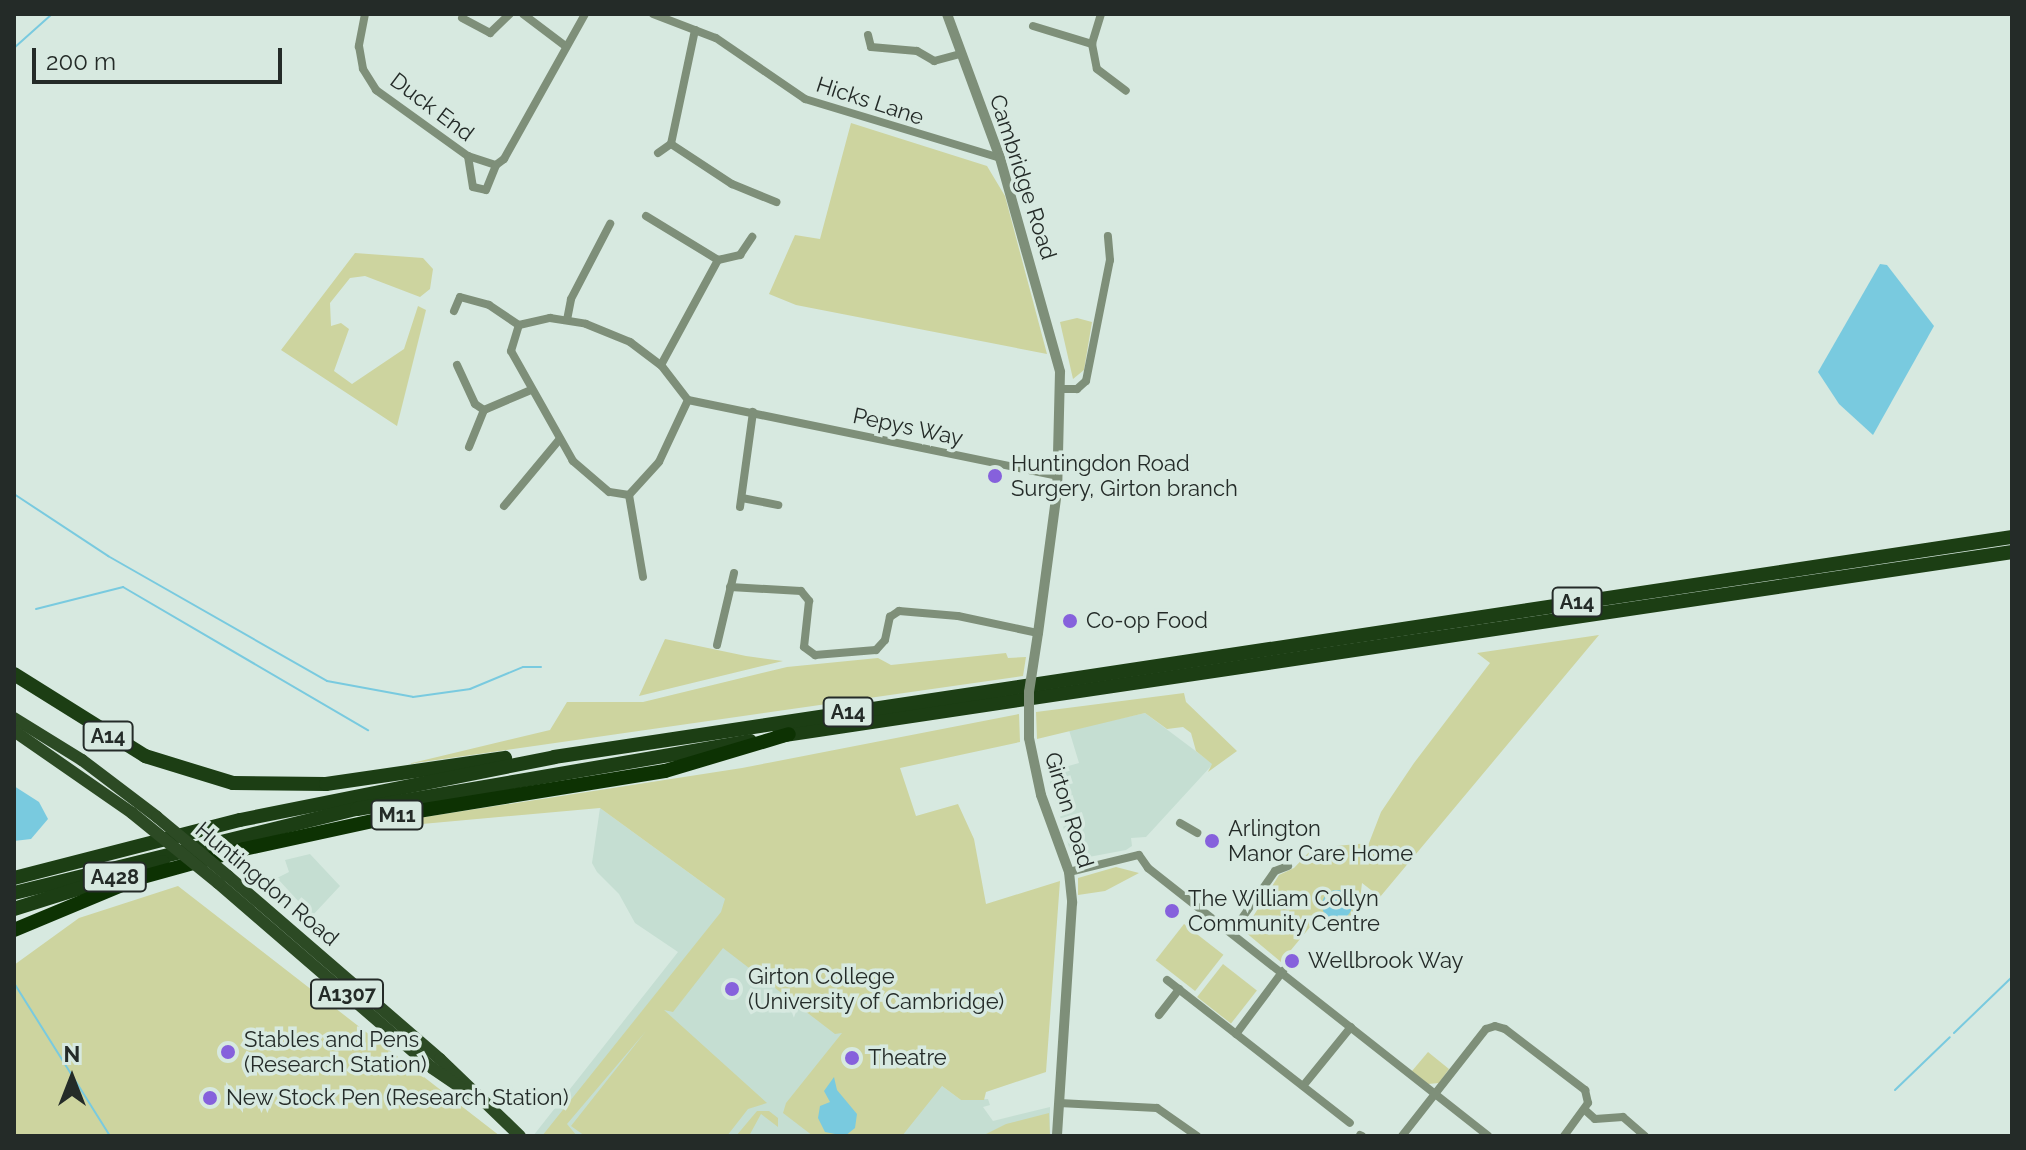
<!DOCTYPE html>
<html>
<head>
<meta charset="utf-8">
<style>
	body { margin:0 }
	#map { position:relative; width:2026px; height:1150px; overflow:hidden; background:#d7e9e0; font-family:Raleway,sans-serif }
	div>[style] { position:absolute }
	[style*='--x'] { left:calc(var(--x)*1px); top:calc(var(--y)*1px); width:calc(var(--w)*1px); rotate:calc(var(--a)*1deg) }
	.built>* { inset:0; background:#c5ded2 }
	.green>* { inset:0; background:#cdd49f; transform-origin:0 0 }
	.water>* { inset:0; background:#79cadf }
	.round { border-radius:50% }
	.stream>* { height:2px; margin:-1px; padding:0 1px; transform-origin:1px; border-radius:1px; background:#79cadf }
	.minor>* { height:8px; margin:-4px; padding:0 4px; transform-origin:4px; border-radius:4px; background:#7e8f79 }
	.tertiary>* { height:10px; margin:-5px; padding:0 5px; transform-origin:5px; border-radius:5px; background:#7e8f79 }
	.primary>* { height:12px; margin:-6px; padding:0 6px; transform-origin:6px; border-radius:6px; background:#2c4a24 }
	.trunk>* { height:14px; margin:-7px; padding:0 7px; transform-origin:7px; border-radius:7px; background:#1c3e14 }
	.motorway>* { height:14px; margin:-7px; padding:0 7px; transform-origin:7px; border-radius:7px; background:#0d3203 }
	.tertiary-bridge>* { height:10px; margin:-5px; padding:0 5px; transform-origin:5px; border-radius:5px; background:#7e8f79 }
	.primary-bridge>* { height:12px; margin:-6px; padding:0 6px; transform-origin:6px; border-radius:6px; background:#2c4a24 }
	.dots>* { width:22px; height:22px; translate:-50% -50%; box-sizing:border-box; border:4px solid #d7e9e0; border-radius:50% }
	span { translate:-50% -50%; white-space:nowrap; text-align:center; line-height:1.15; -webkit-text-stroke:7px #d7e9e0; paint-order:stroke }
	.shield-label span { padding:2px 6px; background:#d7e9e0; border:2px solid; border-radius:6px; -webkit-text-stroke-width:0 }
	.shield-label { font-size:20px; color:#242b28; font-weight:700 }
	.street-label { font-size:22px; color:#242b28 }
	.poi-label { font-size:22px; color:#242b28 }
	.left { translate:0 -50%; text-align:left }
	.frame { position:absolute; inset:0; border:16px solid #242b28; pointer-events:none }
	.north { position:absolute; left:32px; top:1038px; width:80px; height:80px; -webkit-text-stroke:6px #d7e9e0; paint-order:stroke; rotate:0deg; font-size:22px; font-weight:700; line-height:32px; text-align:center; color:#242b28 }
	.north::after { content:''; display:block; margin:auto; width:28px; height:36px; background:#242b28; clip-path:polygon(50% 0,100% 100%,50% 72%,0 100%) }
	.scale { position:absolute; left:32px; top:48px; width:250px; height:36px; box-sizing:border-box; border:4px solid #242b28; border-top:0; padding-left:10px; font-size:24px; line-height:28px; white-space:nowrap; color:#242b28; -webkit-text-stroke:6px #d7e9e0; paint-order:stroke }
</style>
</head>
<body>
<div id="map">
	<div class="built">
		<div style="clip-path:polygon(1145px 713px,1213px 764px,1146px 837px,1131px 838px,1132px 846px,1126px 850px,1078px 859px,1069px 847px,1047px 772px,1079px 763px,1069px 730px)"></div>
		<div style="clip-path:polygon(600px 808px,725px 899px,942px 1086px,961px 1100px,988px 1099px,990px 1105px,983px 1107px,993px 1121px,1050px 1107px,1050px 1136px,533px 1136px,678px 952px,635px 923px,619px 894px,597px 872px,592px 863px)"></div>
		<div style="clip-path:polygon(310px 854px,340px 886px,312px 916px,277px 878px,289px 872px,285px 860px)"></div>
	</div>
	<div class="green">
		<div style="clip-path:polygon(851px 123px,987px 166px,1005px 196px,1047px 354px,796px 305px,769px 294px,795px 235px,820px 239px)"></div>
		<div style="clip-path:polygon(355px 253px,423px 258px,433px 269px,430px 289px,420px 297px,365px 276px,350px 278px,330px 303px,331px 326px,341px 323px,349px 329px,334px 371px,352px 384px,404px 349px,418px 306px,426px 310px,397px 426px,281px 350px)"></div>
		<div style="clip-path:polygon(1077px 318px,1092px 322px,1084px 370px,1073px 379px,1060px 322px)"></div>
		<div style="clip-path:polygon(1599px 635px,1380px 897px,1362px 883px,1359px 908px,1340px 931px,1320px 915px,1281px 962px,1244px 931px,1279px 875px,1294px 868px,1313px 848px,1369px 843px,1381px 812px,1414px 763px,1490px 663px,1477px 653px)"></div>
		<div style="clip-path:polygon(665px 639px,746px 656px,783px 661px,639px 696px)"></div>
		<div style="clip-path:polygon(1006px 653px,1008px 658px,1026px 657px,1023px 676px,408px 764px,550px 730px,567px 702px,643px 702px,787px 667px,878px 658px,891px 665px)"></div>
		<div style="clip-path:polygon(1184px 693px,1186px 702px,1237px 751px,1208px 772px,1212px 764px,1196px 751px,1191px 733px,1183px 727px,1167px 729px,1145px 713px,1037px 739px,1036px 712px)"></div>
		<div style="clip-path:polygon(1019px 714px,1020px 742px,900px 768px,916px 816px,958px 804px,974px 839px,986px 904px,1060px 881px,1046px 1072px,986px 1092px,984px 1100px,961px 1100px,942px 1086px,902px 1136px,813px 1136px,783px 1113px,786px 1103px,842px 1033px,835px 1034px,723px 948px,673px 1012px,664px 1010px,767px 1103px,748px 1109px,727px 1136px,585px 1136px,571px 1126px,646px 1031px,567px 1124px,577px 1136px,542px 1136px,721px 912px,725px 899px,600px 808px,400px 826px,399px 821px,742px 768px)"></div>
		<div style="clip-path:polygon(1116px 867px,1139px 873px,1105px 891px,1078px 895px,1078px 878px)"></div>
		<div style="clip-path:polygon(178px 886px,460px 1105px,500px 1136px,14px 1136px,14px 965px,79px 918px)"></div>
		<div style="left:1184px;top:924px;width:50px;height:46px;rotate:38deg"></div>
		<div style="left:1223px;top:964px;width:43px;height:42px;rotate:38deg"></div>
		<div style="clip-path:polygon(1428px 1052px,1449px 1069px,1439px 1083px,1428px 1084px,1412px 1071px)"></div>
		<div style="clip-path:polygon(757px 1111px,769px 1111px,778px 1118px,778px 1127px,761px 1114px,749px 1136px,736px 1136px)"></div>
		<div style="clip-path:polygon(1049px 1113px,1050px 1136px,982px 1136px,1006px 1124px)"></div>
	</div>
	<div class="water">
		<div style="clip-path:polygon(1880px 264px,1887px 265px,1934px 326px,1873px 435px,1839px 404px,1818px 372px)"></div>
		<div style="clip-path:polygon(14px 786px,39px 802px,48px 819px,31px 839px,14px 841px)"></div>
		<div class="round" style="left:1322px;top:890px;width:30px;height:30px"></div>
		<div style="clip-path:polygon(834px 1077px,837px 1090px,857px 1114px,855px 1128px,845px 1136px,825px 1132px,818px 1118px,820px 1106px,830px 1102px,824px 1091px)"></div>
	</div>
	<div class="stream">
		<div style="--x:14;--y:48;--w:51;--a:-41.8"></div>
		<div style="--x:14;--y:494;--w:113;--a:33.4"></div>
		<div style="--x:108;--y:556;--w:252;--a:29.7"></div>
		<div style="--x:327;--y:681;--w:87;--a:10.5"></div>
		<div style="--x:413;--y:697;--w:58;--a:-8"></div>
		<div style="--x:470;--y:689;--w:57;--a:-22.5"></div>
		<div style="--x:523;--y:667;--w:18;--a:0"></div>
		<div style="--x:36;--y:609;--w:90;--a:-14.2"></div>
		<div style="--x:123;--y:587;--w:284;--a:30.3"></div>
		<div style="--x:14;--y:983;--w:181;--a:57.9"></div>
		<div style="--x:1954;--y:1033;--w:81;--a:-44"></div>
		<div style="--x:1895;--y:1090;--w:76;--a:-43.9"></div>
	</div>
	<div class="minor">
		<div style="--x:365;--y:14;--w:33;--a:101"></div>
		<div style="--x:359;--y:46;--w:23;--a:80"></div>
		<div style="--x:363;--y:69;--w:25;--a:58"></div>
		<div style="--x:376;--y:90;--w:113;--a:35.7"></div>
		<div style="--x:468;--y:156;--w:29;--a:18"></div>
		<div style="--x:523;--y:14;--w:51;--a:37.1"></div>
		<div style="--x:653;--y:14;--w:67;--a:20.9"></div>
		<div style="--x:716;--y:38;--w:108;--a:34.4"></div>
		<div style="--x:805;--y:99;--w:204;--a:16.8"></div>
		<div style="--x:1101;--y:14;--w:31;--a:107"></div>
		<div style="--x:1092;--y:44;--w:25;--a:79"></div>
		<div style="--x:1097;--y:69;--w:36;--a:37"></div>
		<div style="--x:462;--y:18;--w:32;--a:28"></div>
		<div style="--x:490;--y:33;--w:28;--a:-44"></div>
		<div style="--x:1033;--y:26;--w:62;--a:17"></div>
		<div style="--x:695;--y:30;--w:116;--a:101.9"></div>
		<div style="--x:671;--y:144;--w:73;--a:33.3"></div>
		<div style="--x:732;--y:184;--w:48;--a:22.2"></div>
		<div style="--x:868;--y:35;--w:12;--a:76"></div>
		<div style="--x:871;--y:47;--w:46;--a:5"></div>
		<div style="--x:917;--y:51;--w:20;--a:30"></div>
		<div style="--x:934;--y:61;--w:28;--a:-15"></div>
		<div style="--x:658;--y:153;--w:16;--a:-35"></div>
		<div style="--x:468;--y:156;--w:31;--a:81"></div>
		<div style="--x:473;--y:187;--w:13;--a:13"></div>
		<div style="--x:486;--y:190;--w:27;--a:-68"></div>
		<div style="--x:496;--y:165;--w:10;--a:-37"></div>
		<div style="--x:504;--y:159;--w:166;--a:-60.8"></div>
		<div style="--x:646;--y:216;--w:84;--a:31.4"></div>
		<div style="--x:718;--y:260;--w:23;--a:-13"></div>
		<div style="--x:740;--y:255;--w:22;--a:-56"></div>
		<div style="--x:454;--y:311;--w:15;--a:-67"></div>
		<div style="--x:460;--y:297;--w:30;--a:15"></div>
		<div style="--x:489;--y:305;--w:36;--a:34"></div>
		<div style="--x:550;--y:318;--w:36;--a:9"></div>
		<div style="--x:586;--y:324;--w:48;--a:22.2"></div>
		<div style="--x:630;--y:342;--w:39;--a:37"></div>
		<div style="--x:661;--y:365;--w:44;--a:52.4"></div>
		<div style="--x:688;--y:400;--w:68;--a:115.1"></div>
		<div style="--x:659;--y:462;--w:45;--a:132.3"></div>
		<div style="--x:629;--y:495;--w:20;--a:-171"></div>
		<div style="--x:609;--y:492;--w:48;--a:-139.3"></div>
		<div style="--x:573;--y:461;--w:126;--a:-119.4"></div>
		<div style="--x:511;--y:351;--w:27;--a:-73"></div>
		<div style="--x:519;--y:325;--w:32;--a:-13"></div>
		<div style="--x:567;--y:320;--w:21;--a:-79"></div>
		<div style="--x:571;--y:299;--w:85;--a:-62.5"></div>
		<div style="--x:457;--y:365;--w:43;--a:65.2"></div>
		<div style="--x:475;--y:404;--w:11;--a:34"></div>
		<div style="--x:484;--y:410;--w:51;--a:-23.1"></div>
		<div style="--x:661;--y:365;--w:119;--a:-61.5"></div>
		<div style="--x:1060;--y:389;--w:17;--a:0"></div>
		<div style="--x:1077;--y:389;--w:12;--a:-42"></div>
		<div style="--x:1086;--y:381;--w:123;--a:-78.8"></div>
		<div style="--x:1110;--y:260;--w:24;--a:-95"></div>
		<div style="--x:688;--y:400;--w:377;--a:11.6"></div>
		<div style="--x:469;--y:447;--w:40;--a:-68"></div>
		<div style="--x:629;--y:495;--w:83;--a:80.3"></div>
		<div style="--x:742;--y:498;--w:37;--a:11"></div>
		<div style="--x:504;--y:506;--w:86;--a:-50.2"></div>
		<div style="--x:740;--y:507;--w:96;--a:-82.2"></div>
		<div style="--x:730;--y:587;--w:71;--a:3.2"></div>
		<div style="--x:801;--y:591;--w:13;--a:51"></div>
		<div style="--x:809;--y:601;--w:46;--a:96.2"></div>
		<div style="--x:804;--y:647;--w:14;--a:36"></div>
		<div style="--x:815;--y:655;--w:61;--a:-4.7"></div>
		<div style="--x:876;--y:650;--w:13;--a:-48"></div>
		<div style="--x:885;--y:640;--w:24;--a:-78"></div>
		<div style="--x:890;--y:617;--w:11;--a:-34"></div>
		<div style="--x:899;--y:611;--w:59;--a:4.8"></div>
		<div style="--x:958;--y:616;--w:82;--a:12"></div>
		<div style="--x:717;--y:645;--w:74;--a:-76.7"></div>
		<div style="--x:1180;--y:823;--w:20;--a:30"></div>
		<div style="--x:1069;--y:872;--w:72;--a:-13.7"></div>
		<div style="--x:1139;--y:855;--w:16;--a:55"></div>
		<div style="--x:1148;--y:868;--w:433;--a:38.2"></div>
		<div style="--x:1233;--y:931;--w:73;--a:-55"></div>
		<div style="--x:1275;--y:871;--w:14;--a:-21"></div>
		<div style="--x:1167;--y:980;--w:232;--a:38"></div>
		<div style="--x:1159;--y:1015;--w:33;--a:-52"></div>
		<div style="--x:1236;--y:1034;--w:79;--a:-53.3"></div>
		<div style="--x:1303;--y:1086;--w:76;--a:-50.9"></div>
		<div style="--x:1059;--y:1103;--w:98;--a:2.9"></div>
		<div style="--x:1157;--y:1108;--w:49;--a:35"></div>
		<div style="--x:1585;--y:1110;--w:13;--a:42"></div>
		<div style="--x:1595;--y:1119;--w:28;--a:-4"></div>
		<div style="--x:1623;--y:1117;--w:29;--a:41"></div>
		<div style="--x:1360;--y:1135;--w:2;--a:27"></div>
		<div style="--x:1402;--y:1136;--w:136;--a:-51.9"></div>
		<div style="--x:1486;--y:1029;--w:9;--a:-18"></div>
		<div style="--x:1495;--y:1026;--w:10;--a:17"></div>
		<div style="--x:1505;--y:1029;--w:101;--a:37.3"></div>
		<div style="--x:1585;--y:1090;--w:13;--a:77"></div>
		<div style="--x:1588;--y:1103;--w:41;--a:126"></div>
	</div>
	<div class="tertiary">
		<div style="--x:947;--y:14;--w:153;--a:69.8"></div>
		<div style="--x:1000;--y:158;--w:222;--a:74.3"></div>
		<div style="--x:1060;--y:372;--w:119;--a:91.4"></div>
		<div style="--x:1057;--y:491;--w:143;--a:97.6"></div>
		<div style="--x:1029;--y:738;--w:58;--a:78.1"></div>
		<div style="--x:1041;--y:795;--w:82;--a:70"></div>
		<div style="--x:1069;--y:872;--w:31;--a:84"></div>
		<div style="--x:1072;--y:903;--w:233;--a:93.7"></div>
	</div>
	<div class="primary">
		<div style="--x:14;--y:718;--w:80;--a:31.7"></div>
		<div style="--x:82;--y:760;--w:94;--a:37.2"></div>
		<div style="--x:14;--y:731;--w:144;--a:34.8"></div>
		<div style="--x:228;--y:876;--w:280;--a:40.8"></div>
		<div style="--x:440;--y:1059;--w:111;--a:43.9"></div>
		<div style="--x:218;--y:883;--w:283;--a:40.8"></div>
		<div style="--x:432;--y:1068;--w:53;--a:34.3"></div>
	</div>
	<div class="trunk">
		<div style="--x:14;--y:674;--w:155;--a:32"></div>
		<div style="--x:145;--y:756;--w:92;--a:17.1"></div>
		<div style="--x:233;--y:783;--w:93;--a:0.6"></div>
		<div style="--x:326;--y:784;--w:181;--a:-8.3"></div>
		<div style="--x:778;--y:736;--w:1248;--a:-8.48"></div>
		<div style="--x:14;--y:878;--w:233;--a:-14.4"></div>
		<div style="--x:240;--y:820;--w:320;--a:-11.3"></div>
		<div style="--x:554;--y:757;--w:1475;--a:-8.58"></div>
		<div style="--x:14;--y:893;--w:353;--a:-13.8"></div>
		<div style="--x:357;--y:809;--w:399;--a:-9.8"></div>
		<div style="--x:14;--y:909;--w:156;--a:-17.5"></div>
	</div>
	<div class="motorway">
		<div style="--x:14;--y:930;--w:135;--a:-22.6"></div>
		<div style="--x:139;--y:878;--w:109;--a:-15.4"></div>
		<div style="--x:244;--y:849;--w:178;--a:-12.3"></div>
		<div style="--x:418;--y:811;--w:250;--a:-9.2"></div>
		<div style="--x:665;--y:771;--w:129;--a:-16.6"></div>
	</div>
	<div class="tertiary-bridge">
		<div style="--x:1029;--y:738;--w:46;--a:-90"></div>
		<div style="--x:1029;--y:692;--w:60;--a:-81.3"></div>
	</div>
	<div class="primary-bridge">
		<div style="--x:132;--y:813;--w:111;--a:39.1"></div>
		<div style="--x:157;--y:817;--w:92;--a:39.7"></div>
	</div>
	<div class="dots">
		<div style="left:995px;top:476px;background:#8661dc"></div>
		<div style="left:1070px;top:621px;background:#8661dc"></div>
		<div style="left:1212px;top:841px;background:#8661dc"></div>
		<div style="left:1172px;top:911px;background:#8661dc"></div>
		<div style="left:1292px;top:961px;background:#8661dc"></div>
		<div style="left:732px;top:989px;background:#8661dc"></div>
		<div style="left:228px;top:1052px;background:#8661dc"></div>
		<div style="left:852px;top:1058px;background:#8661dc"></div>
		<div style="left:210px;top:1098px;background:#8661dc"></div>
	</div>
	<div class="shield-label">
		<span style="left:1577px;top:602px">A14</span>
		<span style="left:848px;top:712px">A14</span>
		<span style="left:108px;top:736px">A14</span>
		<span style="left:397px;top:815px">M11</span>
		<span style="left:115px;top:877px">A428</span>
		<span style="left:347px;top:994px">A1307</span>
	</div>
	<div class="street-label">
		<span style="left:870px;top:101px;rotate:18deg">Hicks Lane</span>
		<span style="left:432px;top:107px;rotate:37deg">Duck End</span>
		<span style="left:1023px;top:177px;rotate:72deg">Cambridge Road</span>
		<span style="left:908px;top:427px;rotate:12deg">Pepys Way</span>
		<span style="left:1069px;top:810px;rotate:73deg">Girton Road</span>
		<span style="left:267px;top:884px;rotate:40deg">Huntingdon Road</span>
	</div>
	<div class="poi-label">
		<span class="left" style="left:1011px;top:476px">Huntingdon Road<br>Surgery, Girton branch</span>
		<span class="left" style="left:1086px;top:621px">Co-op Food</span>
		<span class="left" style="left:1228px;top:841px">Arlington<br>Manor Care Home</span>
		<span class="left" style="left:1188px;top:911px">The William Collyn<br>Community Centre</span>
		<span class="left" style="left:1308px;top:961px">Wellbrook Way</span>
		<span class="left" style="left:748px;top:989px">Girton College<br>(University of Cambridge)</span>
		<span class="left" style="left:244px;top:1052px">Stables and Pens<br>(Research Station)</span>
		<span class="left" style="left:868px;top:1058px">Theatre</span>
		<span class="left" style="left:226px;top:1098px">New Stock Pen (Research Station)</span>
	</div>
	<div class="frame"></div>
	<div class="north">N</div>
	<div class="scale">200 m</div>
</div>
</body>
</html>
